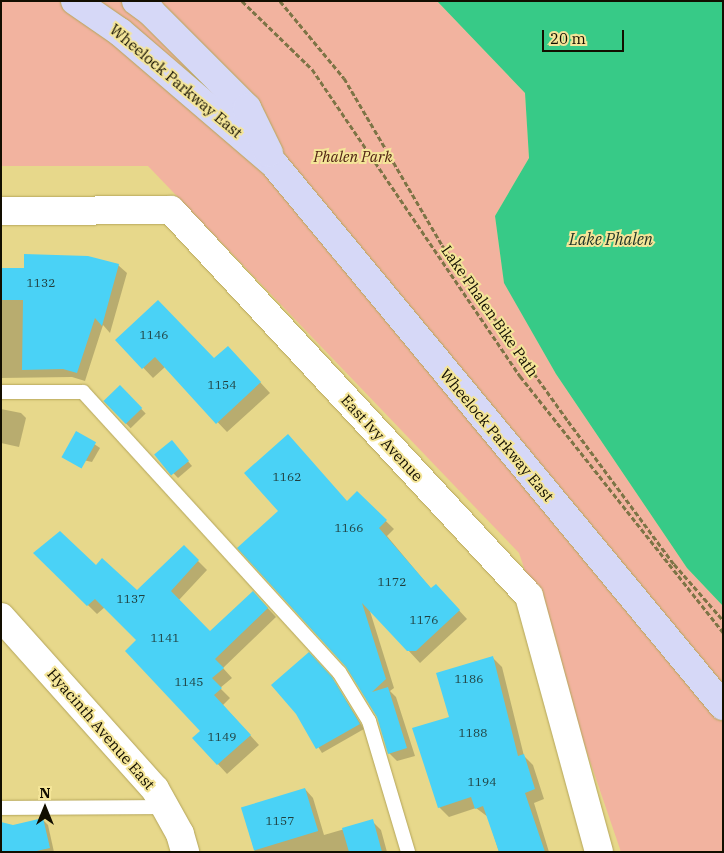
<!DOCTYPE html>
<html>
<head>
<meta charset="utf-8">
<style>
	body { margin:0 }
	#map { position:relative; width:724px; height:853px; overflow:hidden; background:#e7d88b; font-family:"IBM Plex Serif",serif }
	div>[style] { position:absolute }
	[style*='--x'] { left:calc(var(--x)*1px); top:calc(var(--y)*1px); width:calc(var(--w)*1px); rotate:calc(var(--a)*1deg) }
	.green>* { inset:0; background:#f2b39f }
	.water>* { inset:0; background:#37ca87 }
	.shadow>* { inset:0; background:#0003; transform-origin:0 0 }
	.building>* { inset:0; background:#4ad2f6; transform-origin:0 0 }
	.path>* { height:3px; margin-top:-1.5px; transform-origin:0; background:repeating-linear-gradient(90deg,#7d7446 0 5px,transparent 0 7.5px) }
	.roads { filter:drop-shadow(0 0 1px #b4a55a) drop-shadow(0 0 1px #b4a55a) }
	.lane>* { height:14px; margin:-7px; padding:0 7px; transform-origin:7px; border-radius:7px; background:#fff }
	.street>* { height:28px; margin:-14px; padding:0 14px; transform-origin:14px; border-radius:14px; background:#fff }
	.secondary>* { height:28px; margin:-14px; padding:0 14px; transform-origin:14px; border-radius:14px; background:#d6d8f7 }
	span { translate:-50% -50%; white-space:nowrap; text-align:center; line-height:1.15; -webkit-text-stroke:4px #f4e598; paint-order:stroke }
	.number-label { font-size:12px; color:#203f3e }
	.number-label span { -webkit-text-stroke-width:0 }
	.street-label { font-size:15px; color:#120e00 }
	.park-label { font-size:15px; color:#512313; font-style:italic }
	.water-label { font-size:16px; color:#1c3226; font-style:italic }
	.frame { position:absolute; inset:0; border:2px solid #120e00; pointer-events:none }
	.north { position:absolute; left:20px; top:783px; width:50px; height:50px; -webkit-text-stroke:4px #f4e598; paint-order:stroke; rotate:0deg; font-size:14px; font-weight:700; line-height:20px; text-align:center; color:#120e00 }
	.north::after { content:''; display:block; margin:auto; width:18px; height:22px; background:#120e00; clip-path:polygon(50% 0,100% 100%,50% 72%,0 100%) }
	.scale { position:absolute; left:542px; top:30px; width:82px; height:22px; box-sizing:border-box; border:2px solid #120e00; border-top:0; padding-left:6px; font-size:15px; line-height:18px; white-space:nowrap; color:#120e00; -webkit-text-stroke:4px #f4e598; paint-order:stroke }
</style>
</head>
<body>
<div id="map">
	<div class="green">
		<div style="clip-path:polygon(1px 1px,437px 1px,525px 93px,529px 158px,495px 216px,504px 282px,556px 374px,687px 568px,723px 606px,723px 852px,621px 852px,519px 553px,148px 166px,1px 166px)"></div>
	</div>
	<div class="water">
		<div style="clip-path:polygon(437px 1px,723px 1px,723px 606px,687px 568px,556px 374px,504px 283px,495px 216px,529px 158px,525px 93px)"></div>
	</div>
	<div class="shadow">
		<div style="clip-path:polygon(118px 265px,127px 273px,110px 333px,103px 325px,85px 381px,72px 377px,1px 378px,1px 269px)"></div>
		<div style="clip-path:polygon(117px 340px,214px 360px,237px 357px,270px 393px,227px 432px,165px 367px,153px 378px)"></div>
		<div style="left:120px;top:387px;width:37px;height:21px;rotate:46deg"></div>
		<div style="clip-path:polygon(1px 409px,21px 413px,26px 418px,19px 447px,1px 443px)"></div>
		<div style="clip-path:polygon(77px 432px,100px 448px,92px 462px,69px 457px)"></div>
		<div style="clip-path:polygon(176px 447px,192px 466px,178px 478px,156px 455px)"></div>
		<div style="clip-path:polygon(357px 493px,394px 529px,387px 536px,432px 590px,444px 594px,467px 619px,420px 663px,369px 608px,394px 688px,390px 691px,396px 697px,415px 756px,397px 761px,389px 753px,378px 716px,347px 667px,348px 502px)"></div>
		<div style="clip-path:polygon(184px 547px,207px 570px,179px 600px,210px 633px,262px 602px,276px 617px,223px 668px,232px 678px,220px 688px,230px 698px,223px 705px,259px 745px,227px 774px,194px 738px,202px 731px,138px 640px,105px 607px,97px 614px,35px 553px,96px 567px,137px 592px)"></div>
		<div style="clip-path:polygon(493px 658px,502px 667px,524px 756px,533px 765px,544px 799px,534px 803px,549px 852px,499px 852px,488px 817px,476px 808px,449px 817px,439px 807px,451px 718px)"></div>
		<div style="clip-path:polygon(314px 659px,336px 684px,364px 729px,322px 753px,297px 713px)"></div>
		<div style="clip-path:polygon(305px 789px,313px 798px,324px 835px,372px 821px,381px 830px,387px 852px,255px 852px,242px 808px)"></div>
		<div style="clip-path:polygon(43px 820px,48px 825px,54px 852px,1px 852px,13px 826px)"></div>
	</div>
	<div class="building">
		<div style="clip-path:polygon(24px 254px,88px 256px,119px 264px,102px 326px,95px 318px,77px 373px,63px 369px,22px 370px,23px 300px,1px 300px,1px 268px,24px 268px)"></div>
		<div style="clip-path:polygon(158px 300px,214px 358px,228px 346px,261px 382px,216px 424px,155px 357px,142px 369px,115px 340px)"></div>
		<div style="left:120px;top:385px;width:32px;height:23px;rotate:46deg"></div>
		<div style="left:76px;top:431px;width:23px;height:30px;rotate:29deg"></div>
		<div style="clip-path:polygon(288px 434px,347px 501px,357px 491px,387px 520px,379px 528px,431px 588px,436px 584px,460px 610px,416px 651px,407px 651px,362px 603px,386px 679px,372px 692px,388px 687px,407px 748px,388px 754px,377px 717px,346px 667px,237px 548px,278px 511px,244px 473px)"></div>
		<div style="left:172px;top:440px;width:27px;height:23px;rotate:51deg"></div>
		<div style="clip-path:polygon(60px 531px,96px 565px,102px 558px,137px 590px,184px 545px,199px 560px,171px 591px,210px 631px,253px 591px,268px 608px,215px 659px,224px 668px,212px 678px,222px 688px,214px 695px,251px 735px,217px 765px,192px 738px,200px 731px,125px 651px,136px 640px,95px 599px,87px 606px,33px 553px)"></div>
		<div style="clip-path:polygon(309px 652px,332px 677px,360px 724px,316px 749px,296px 714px,271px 685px)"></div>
		<div style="clip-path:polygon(493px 656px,518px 756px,524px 754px,535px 789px,525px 793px,545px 852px,499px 852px,483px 806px,475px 809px,471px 797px,438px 808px,412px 728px,449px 717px,436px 673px)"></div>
		<div style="left:305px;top:788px;width:45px;height:67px;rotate:73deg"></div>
		<div style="clip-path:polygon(43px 818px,50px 848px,32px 852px,1px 852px,1px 822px,13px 825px)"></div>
		<div style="clip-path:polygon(373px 819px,382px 852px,349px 852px,342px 828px)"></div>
	</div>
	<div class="path">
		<div style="--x:242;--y:1;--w:98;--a:44.2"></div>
		<div style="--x:312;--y:69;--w:371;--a:55.9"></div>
		<div style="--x:520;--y:376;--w:327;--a:51.6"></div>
		<div style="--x:280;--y:1;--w:100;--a:50.3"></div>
		<div style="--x:344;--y:78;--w:194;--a:59.6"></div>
		<div style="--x:442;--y:245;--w:216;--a:54.4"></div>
		<div style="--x:568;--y:421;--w:178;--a:53.5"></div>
		<div style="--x:674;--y:564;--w:74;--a:48.8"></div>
	</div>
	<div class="roads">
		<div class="lane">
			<div style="--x:1;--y:392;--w:82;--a:0"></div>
			<div style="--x:83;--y:392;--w:379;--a:47.6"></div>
			<div style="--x:339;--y:672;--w:57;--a:58.5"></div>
			<div style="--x:369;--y:721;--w:137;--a:73.4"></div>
			<div style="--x:1;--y:808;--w:164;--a:-0.3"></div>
		</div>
		<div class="street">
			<div style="--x:1;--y:211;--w:170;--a:-0.3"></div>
			<div style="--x:171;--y:210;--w:526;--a:47.16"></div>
			<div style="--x:529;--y:596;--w:265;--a:74.7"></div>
			<div style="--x:1;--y:617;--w:231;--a:48.2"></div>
			<div style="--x:155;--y:789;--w:51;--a:60.9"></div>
			<div style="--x:180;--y:834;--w:19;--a:74"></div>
		</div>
		<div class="secondary">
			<div style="--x:75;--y:1;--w:55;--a:34.6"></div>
			<div style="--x:120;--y:32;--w:203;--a:40.6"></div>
			<div style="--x:274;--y:164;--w:704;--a:50.36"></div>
			<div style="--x:136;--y:1;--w:19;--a:36"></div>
			<div style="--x:151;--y:12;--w:136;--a:45"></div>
			<div style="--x:247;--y:108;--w:50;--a:63.9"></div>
		</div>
	</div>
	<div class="number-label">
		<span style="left:41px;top:283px">1132</span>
		<span style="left:154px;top:335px">1146</span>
		<span style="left:222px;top:385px">1154</span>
		<span style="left:287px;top:477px">1162</span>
		<span style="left:349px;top:528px">1166</span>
		<span style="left:392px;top:582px">1172</span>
		<span style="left:131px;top:599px">1137</span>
		<span style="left:424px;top:620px">1176</span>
		<span style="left:165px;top:638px">1141</span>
		<span style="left:469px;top:679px">1186</span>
		<span style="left:189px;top:682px">1145</span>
		<span style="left:473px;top:733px">1188</span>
		<span style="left:222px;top:737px">1149</span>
		<span style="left:482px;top:782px">1194</span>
		<span style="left:280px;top:821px">1157</span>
	</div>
	<div class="street-label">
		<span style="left:176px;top:81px;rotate:40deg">Wheelock Parkway East</span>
		<span style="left:490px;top:311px;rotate:55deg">Lake Phalen Bike Path</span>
		<span style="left:497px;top:435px;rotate:50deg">Wheelock Parkway East</span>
		<span style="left:382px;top:438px;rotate:47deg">East Ivy Avenue</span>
		<span style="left:101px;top:729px;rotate:49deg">Hyacinth Avenue East</span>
	</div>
	<div class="park-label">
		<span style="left:353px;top:157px">Phalen Park</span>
	</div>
	<div class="water-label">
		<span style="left:611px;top:239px">Lake Phalen</span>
	</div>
	<div class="frame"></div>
	<div class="north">N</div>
	<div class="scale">20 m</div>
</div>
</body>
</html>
